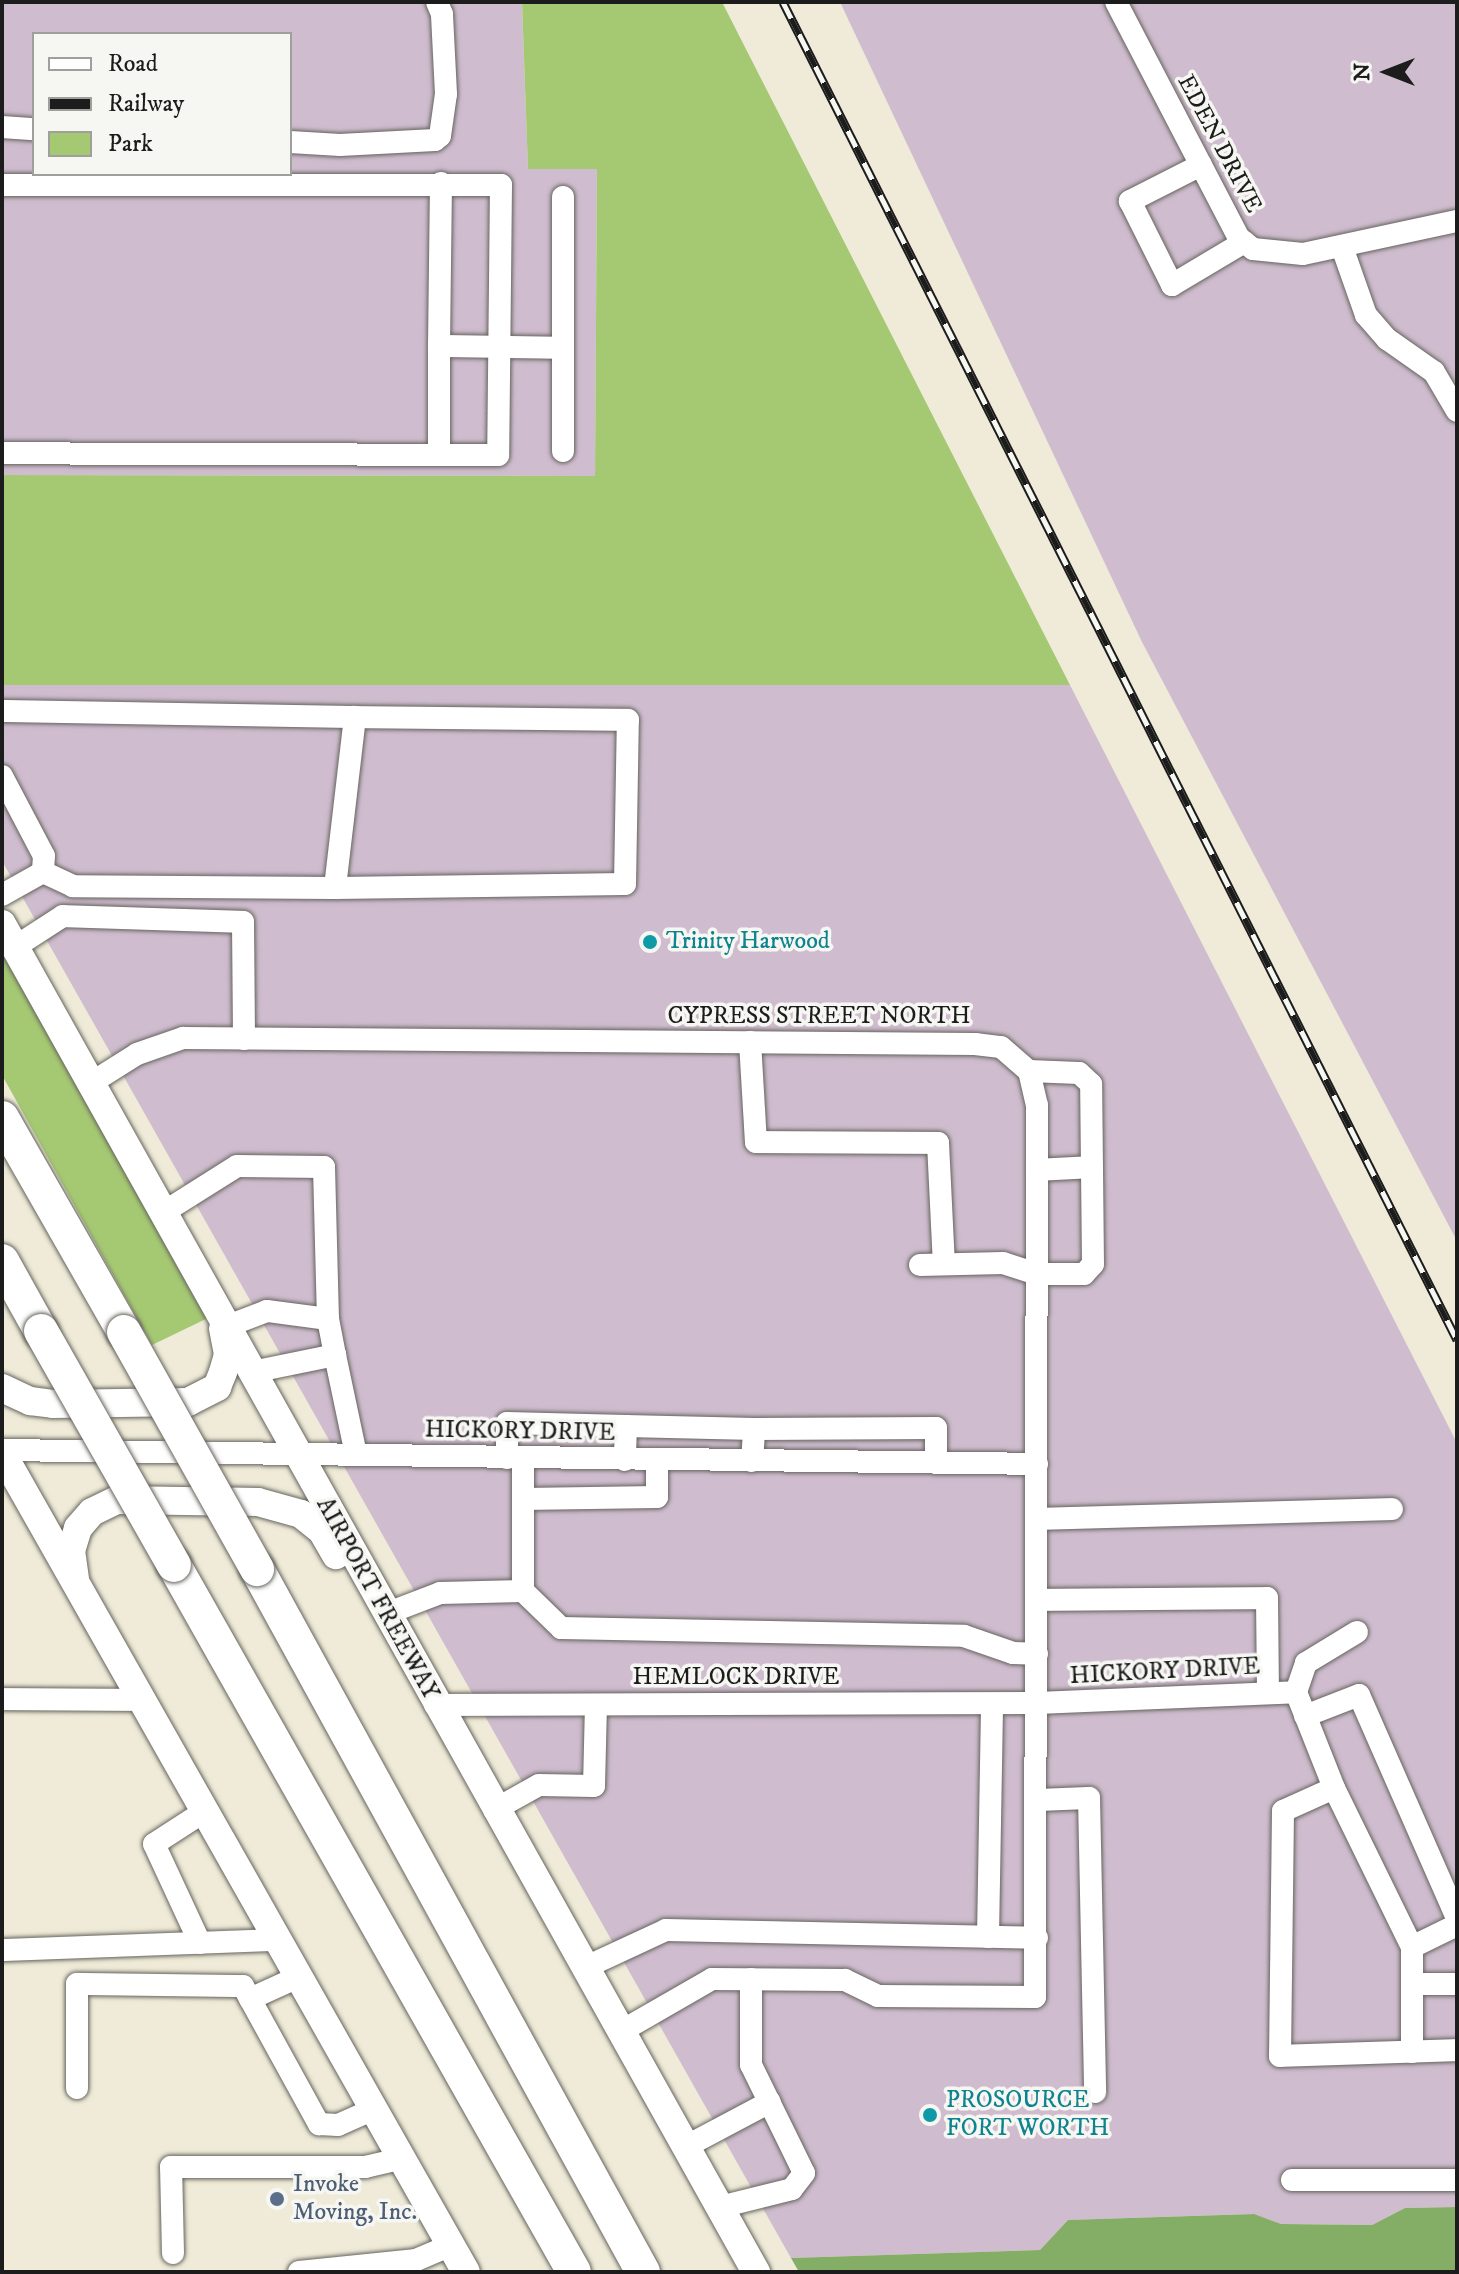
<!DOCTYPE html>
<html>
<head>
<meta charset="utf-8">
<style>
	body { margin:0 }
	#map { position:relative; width:1459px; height:2274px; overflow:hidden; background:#efebd8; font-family:"IM FELL DW Pica",serif }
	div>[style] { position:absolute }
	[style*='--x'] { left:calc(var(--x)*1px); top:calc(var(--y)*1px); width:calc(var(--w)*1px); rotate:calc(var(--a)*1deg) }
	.industrial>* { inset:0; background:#cfbdcf }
	.green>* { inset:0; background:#a5c973 }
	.forest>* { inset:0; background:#84ad65 }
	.roads { filter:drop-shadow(0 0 2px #66645e) drop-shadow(0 0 2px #66645e) }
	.minor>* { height:22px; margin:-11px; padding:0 11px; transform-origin:11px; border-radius:11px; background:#fff }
	.major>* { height:28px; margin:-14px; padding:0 14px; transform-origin:14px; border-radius:14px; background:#fff }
	.highway>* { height:34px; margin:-17px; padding:0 17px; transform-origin:17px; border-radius:17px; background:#fff }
	.rail>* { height:9px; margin-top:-4.5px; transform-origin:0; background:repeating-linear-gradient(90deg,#f6f6f2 0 18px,#1c1c1c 0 36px); box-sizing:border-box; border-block:2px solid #1c1c1c }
	.bridges { filter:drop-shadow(0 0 2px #66645e) drop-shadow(0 0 2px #66645e) }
	.highway-bridge>* { height:34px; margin:-17px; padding:0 17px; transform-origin:17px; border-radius:17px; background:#fff }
	.dots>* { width:22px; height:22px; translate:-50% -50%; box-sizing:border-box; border:4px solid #f6f6f2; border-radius:50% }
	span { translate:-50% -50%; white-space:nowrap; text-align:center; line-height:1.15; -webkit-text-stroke:7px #f6f6f2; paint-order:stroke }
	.street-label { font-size:24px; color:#1c1c1c }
	.culture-label { font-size:24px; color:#0d838f }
	.left { translate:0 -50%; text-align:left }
	.service-label { font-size:24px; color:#4e5e75 }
	.frame { position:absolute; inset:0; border:4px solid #1c1c1c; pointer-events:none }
	.legend { position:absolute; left:32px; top:32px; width:260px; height:144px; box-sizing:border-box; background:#f6f6f2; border:2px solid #9f9f9c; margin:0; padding:10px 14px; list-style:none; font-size:24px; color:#1c1c1c }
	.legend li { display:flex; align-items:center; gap:16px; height:40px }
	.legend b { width:40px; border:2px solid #9f9f9c }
	.north { position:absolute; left:1347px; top:32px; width:80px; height:80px; -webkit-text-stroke:6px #f6f6f2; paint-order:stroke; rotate:270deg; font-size:22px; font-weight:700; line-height:32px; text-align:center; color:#1c1c1c }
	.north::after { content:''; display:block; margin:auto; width:28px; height:36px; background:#1c1c1c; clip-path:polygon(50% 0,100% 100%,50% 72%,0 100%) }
</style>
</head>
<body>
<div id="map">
	<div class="industrial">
		<div style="clip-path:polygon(evenodd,2px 2px,522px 2px,528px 168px,597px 168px,595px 476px,2px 475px,2px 2px,34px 34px,290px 34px,290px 174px,34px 174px,34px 34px)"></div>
		<div style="clip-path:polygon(840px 2px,1457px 2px,1457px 1241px,1142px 642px)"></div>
		<div style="clip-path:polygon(2px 685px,1070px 685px,1457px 1443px,1457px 2207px,1405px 2208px,1372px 2225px,1280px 2224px,1253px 2214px,1068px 2220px,1040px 2250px,791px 2258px,2px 861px)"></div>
	</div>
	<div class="green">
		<div style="clip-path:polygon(522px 2px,722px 2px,1070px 685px,2px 685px,2px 475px,595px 476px,597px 169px,528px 169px)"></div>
		<div style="clip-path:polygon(2px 946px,210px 1317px,152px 1345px,2px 1075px)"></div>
	</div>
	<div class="forest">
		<div style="clip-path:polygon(1457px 2207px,1457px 2272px,799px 2272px,791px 2258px,1040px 2250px,1068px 2220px,1254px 2214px,1281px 2224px,1372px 2225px,1405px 2208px)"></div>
	</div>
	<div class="roads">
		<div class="minor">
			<div style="--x:1116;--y:2;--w:266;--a:62.5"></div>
			<div style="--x:1239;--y:238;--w:18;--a:38"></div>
			<div style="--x:1253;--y:249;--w:50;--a:5.7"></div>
			<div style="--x:1303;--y:254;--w:157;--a:-12.1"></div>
			<div style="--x:2;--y:127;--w:32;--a:4"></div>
			<div style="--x:290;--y:142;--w:50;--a:3.4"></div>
			<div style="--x:340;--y:145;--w:95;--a:-3"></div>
			<div style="--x:435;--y:140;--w:6;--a:-39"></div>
			<div style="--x:440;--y:136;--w:42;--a:-81.9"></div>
			<div style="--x:446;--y:94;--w:80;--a:-92.9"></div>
			<div style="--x:442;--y:14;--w:13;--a:-113"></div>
			<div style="--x:1201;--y:165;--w:80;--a:153.1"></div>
			<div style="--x:1130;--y:201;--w:94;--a:63.4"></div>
			<div style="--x:1172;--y:285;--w:84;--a:-30.8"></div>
			<div style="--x:2;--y:185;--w:499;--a:0"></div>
			<div style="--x:501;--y:185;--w:270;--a:90.6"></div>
			<div style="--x:498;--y:455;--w:496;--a:-179.8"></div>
			<div style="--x:563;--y:197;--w:254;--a:90"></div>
			<div style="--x:1342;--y:247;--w:72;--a:70.6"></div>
			<div style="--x:1366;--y:315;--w:32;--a:49"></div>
			<div style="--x:1387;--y:339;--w:57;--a:35.1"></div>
			<div style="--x:1434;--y:372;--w:45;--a:59.5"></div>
			<div style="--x:439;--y:346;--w:163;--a:-89.3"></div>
			<div style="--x:439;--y:453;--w:107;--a:-90"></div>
			<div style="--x:439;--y:346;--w:124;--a:0.9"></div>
			<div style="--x:2;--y:711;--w:353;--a:1"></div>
			<div style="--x:355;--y:717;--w:172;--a:96.7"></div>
			<div style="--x:335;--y:888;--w:262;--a:-179.6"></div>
			<div style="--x:73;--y:886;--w:33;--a:-155"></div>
			<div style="--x:2;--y:776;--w:90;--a:62.3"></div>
			<div style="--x:44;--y:856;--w:16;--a:94"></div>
			<div style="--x:43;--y:872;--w:47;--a:150.7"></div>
			<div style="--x:335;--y:888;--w:290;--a:-0.8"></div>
			<div style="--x:625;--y:884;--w:164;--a:-89"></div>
			<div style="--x:628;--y:720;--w:273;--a:-179.4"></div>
			<div style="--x:15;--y:947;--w:57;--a:-32.9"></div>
			<div style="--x:63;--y:916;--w:180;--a:1.9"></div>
			<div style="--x:243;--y:922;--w:117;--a:89.5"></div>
			<div style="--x:750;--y:1042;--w:100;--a:86.6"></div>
			<div style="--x:756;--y:1142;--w:182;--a:0.3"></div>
			<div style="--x:938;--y:1143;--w:121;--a:87.2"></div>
			<div style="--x:91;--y:1083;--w:54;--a:-32.2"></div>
			<div style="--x:137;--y:1054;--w:49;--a:-19.2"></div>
			<div style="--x:183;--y:1038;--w:792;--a:0.43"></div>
			<div style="--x:975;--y:1044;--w:26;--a:7"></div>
			<div style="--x:1001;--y:1047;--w:37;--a:41"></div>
			<div style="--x:1029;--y:1071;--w:35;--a:77"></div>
			<div style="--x:1037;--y:1105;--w:892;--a:90.13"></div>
			<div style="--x:1035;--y:1997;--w:157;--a:-179.6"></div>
			<div style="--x:878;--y:1996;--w:37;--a:-154"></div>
			<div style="--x:845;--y:1980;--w:133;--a:-179.6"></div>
			<div style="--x:712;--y:1979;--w:106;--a:150.1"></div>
			<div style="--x:1037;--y:1170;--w:55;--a:-3.1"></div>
			<div style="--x:164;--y:1212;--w:86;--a:-32.2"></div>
			<div style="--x:237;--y:1166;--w:87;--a:0.7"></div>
			<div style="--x:324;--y:1167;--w:152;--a:88.5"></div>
			<div style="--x:328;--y:1319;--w:62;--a:-172.5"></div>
			<div style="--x:267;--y:1311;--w:42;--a:159"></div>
			<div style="--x:920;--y:1265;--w:83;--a:-1.4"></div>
			<div style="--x:1003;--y:1263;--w:36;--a:18"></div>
			<div style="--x:1037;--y:1274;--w:47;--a:0"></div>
			<div style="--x:1084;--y:1274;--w:13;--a:-48"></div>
			<div style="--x:1093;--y:1264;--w:180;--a:-90.6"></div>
			<div style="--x:1091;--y:1084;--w:16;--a:-137"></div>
			<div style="--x:1079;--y:1073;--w:50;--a:-177.7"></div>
			<div style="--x:335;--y:1355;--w:102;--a:78.1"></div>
			<div style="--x:252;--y:1372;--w:85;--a:-11.6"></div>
			<div style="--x:335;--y:1355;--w:37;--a:-101"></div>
			<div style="--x:626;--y:1426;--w:128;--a:1.3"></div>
			<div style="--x:2;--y:1450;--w:1035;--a:0.77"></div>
			<div style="--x:507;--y:1458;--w:35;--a:-90"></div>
			<div style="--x:507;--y:1423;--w:119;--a:1.4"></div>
			<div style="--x:626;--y:1426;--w:34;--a:92"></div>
			<div style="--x:752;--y:1461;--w:32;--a:-86"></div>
			<div style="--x:754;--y:1429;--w:182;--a:-0.3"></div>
			<div style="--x:936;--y:1428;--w:35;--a:90"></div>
			<div style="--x:523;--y:1499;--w:134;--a:-0.9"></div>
			<div style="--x:657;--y:1497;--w:37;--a:-90"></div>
			<div style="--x:1037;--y:1519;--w:355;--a:-1.6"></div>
			<div style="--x:523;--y:1591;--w:53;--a:44.2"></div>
			<div style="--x:561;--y:1628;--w:403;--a:1.1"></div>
			<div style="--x:964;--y:1636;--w:52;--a:19.1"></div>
			<div style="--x:1013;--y:1653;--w:24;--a:2"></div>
			<div style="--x:1037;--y:1600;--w:230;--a:-0.5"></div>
			<div style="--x:1267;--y:1598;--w:95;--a:89.4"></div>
			<div style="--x:388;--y:1613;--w:56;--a:-21"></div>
			<div style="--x:440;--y:1593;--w:83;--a:-1.4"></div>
			<div style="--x:523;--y:1591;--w:132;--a:-90"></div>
			<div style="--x:1357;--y:1632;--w:60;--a:148.7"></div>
			<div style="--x:1306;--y:1663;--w:31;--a:109"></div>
			<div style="--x:1296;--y:1692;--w:103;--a:68.4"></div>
			<div style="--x:1334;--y:1788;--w:177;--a:63.9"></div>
			<div style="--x:1412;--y:1947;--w:105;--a:90"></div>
			<div style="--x:2;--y:1699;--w:136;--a:0.4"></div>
			<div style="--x:435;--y:1705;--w:602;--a:-0.19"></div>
			<div style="--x:1037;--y:1703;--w:259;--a:-2.4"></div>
			<div style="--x:1305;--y:1716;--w:58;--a:-21.3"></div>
			<div style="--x:1359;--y:1695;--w:244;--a:66.3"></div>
			<div style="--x:1334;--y:1788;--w:56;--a:155.7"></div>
			<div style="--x:1283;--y:1811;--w:245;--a:90.7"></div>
			<div style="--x:1280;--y:2056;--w:177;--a:-1.9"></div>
			<div style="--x:1037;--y:1800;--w:52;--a:-2.2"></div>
			<div style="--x:1089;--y:1798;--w:294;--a:88.8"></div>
			<div style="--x:494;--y:1810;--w:51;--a:-29.1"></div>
			<div style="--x:539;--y:1785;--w:55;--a:1"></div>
			<div style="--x:594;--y:1786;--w:81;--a:-88.6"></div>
			<div style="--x:988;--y:1937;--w:233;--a:-89"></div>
			<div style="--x:200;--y:1943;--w:109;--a:-114.9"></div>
			<div style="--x:154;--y:1844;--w:57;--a:-32.9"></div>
			<div style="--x:1412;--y:1947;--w:50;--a:-26.1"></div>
			<div style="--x:2;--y:1950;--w:272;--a:-2.1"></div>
			<div style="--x:584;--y:1968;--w:90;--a:-24.9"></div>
			<div style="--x:666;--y:1930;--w:371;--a:1.2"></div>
			<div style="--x:1412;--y:1984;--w:45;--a:0"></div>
			<div style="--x:250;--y:1999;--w:51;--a:-24.5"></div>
			<div style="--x:77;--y:2088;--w:104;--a:-90"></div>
			<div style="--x:77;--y:1984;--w:166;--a:0.7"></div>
			<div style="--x:243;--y:1986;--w:158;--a:61.2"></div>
			<div style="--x:319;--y:2124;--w:19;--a:3"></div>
			<div style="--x:338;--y:2125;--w:37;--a:-24"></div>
			<div style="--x:685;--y:2147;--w:96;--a:-27.9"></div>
			<div style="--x:1292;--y:2180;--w:165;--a:0"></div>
			<div style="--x:720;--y:2207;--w:74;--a:-14"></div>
			<div style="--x:792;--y:2189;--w:20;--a:-53"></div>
			<div style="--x:804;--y:2173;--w:120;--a:-116.1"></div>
			<div style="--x:751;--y:2065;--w:86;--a:-90"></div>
			<div style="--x:173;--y:2253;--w:86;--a:-91.3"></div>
			<div style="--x:171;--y:2167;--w:194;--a:0"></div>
			<div style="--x:365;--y:2167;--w:36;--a:-13"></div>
			<div style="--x:299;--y:2272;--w:118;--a:-5.9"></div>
			<div style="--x:416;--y:2260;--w:38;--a:-23"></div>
		</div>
		<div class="major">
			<div style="--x:2;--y:924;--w:1545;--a:60.78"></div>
			<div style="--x:2;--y:1388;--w:31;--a:25"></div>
			<div style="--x:30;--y:1401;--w:23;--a:7"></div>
			<div style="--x:53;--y:1404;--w:135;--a:-0.8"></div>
			<div style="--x:188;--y:1402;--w:33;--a:-27"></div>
			<div style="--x:217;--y:1387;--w:16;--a:-68"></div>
			<div style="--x:223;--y:1372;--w:19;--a:-74"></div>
			<div style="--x:228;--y:1354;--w:26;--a:-101"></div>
			<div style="--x:2;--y:1453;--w:941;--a:60.47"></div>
			<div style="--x:75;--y:1579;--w:28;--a:-98"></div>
			<div style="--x:71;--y:1551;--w:24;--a:-73"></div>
			<div style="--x:78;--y:1528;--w:21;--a:-49"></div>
			<div style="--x:92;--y:1512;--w:28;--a:-26"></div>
			<div style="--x:117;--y:1500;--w:141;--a:0.8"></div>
			<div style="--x:258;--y:1502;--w:45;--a:15.6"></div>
			<div style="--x:301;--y:1514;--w:27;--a:39"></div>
			<div style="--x:322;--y:1531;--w:28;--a:60"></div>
		</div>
		<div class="highway">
			<div style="--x:2;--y:1118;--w:246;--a:60.3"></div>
			<div style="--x:2;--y:1261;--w:80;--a:60.9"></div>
			<div style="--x:174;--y:1565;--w:812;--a:60.5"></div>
			<div style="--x:257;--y:1569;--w:802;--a:61.23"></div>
		</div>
	</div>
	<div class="rail">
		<div style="--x:783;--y:2;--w:1498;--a:63.26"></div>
	</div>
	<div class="bridges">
		<div class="highway-bridge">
			<div style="--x:41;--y:1331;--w:269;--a:60.4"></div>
			<div style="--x:124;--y:1332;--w:272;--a:60.7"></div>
		</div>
	</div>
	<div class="dots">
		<div style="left:650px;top:942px;background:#0f9aa8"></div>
		<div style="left:930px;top:2115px;background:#0f9aa8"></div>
		<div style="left:277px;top:2199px;background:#5c6f8a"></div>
	</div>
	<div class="street-label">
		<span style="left:1219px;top:144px;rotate:62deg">EDEN DRIVE</span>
		<span style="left:819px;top:1017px">CYPRESS STREET NORTH</span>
		<span style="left:520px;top:1432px;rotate:1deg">HICKORY DRIVE</span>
		<span style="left:377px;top:1599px;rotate:61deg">AIRPORT FREEWAY</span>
		<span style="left:1165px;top:1672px;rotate:-3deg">HICKORY DRIVE</span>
		<span style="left:736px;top:1678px">HEMLOCK DRIVE</span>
	</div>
	<div class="culture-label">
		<span class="left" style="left:666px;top:942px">Trinity Harwood</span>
		<span class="left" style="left:946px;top:2115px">PROSOURCE<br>FORT WORTH</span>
	</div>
	<div class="service-label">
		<span class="left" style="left:293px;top:2199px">Invoke<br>Moving, Inc.</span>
	</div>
	<div class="frame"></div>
	<ul class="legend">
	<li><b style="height:10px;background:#fff"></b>Road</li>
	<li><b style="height:10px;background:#1c1c1c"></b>Railway</li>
	<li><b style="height:22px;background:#a5c973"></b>Park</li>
	</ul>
	<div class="north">N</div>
</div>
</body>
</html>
